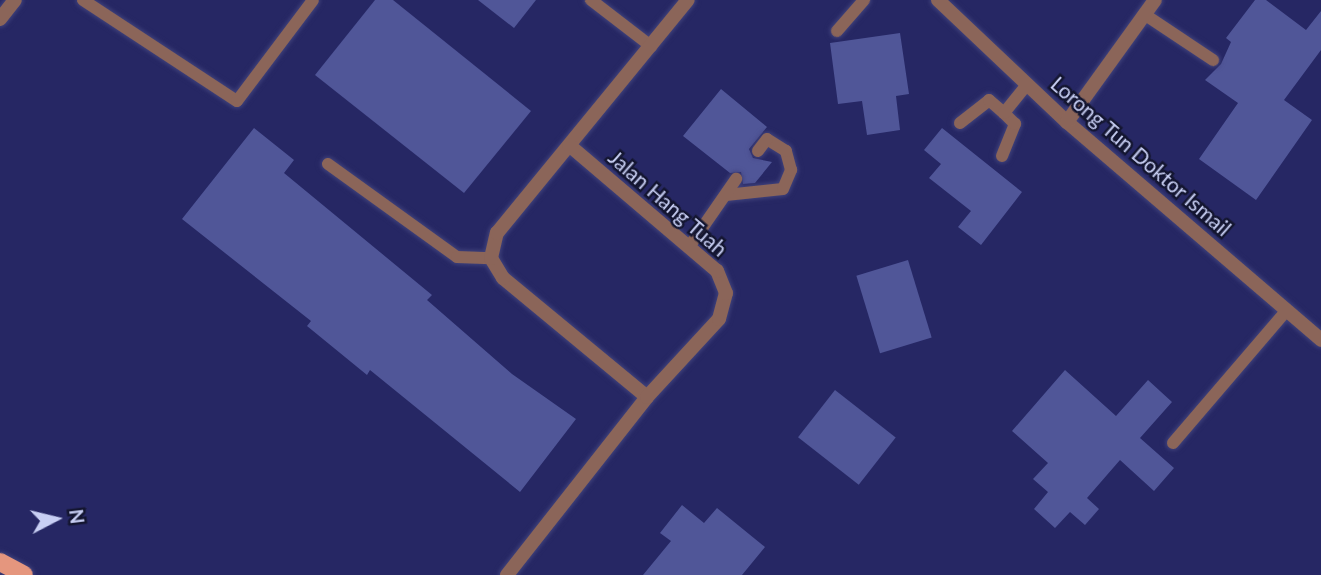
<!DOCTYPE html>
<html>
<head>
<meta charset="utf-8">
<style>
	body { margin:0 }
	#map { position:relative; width:1321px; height:575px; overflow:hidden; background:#262764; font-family:Lato,sans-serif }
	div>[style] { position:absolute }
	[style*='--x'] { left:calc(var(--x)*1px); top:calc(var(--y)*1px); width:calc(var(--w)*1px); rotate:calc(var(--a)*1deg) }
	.building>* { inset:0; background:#505698; transform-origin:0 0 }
	.roads { filter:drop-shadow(0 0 2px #40427b) drop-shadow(0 0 2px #40427b) }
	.lane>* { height:12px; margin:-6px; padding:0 6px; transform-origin:6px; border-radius:6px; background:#8b6559 }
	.street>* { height:14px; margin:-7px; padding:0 7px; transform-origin:7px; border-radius:7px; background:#8b6559 }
	.primary>* { height:18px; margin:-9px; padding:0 9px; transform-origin:9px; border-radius:9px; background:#e5967e }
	span { translate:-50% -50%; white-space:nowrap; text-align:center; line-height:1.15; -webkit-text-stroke:5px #131530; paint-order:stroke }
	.street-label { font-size:21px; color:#c8cff4 }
	.north { position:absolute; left:21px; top:484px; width:70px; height:70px; -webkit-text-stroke:5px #131530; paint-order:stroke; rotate:83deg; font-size:19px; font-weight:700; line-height:28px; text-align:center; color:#c8cff4 }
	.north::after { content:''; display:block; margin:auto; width:24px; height:32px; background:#c8cff4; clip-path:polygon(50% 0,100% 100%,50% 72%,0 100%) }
</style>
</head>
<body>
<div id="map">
	<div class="building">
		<div style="clip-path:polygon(375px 0,393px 0,531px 111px,464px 193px,315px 75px)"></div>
		<div style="clip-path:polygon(478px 0,536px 0,514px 28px)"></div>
		<div style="clip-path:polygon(1255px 0,1266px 0,1306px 30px,1321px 11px,1321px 50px,1284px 100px,1312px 120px,1256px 200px,1199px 159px,1238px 103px,1205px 80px,1221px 64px,1231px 42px,1226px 38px)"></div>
		<div style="clip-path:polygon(900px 33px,909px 94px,896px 96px,900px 130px,867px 135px,862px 101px,838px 104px,830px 43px)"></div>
		<div style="clip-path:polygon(721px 89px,767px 127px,749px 149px,753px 158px,772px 162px,755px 183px,743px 184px,741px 172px,730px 173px,683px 136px)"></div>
		<div style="clip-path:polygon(254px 128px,294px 160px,284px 173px,432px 295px,427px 300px,512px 374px,576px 419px,520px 492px,370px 370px,367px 375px,307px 326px,311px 321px,182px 219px)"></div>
		<div style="clip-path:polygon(942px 128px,1022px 192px,981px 245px,958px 227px,971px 211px,929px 178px,941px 164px,924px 150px)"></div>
		<div style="left:908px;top:260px;width:81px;height:54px;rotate:73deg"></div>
		<div style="clip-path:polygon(1065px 370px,1116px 416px,1148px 380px,1172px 402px,1140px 438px,1174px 468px,1154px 491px,1120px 460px,1087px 498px,1099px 509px,1085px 525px,1070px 512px,1055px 528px,1034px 509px,1048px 492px,1033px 479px,1048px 463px,1012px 431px)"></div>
		<div style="left:835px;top:390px;width:77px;height:60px;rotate:38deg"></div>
		<div style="clip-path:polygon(682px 505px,704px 523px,717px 508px,765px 547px,742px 575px,643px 575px,671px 541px,660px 533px)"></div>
	</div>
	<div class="roads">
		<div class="lane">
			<div style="--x:83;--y:0;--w:184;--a:33.3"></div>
			<div style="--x:237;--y:101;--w:126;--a:-53"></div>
			<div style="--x:591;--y:0;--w:76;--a:37.5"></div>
			<div style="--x:1144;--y:14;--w:83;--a:33.7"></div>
			<div style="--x:837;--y:31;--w:41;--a:-48.9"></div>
			<div style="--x:960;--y:123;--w:37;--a:-38"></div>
			<div style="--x:989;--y:100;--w:20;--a:41"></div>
			<div style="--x:1002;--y:156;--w:35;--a:-68"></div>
			<div style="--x:1015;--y:124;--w:16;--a:-135"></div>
			<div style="--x:1004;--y:113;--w:36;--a:-51"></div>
			<div style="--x:328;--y:164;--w:159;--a:35.8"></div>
			<div style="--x:457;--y:257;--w:34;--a:2"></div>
			<div style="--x:726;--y:195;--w:57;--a:-6"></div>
			<div style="--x:783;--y:189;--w:21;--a:-67"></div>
			<div style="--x:791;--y:170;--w:20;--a:-105"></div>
			<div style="--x:786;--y:151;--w:22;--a:-148"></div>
			<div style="--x:767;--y:139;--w:15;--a:127"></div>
			<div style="--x:689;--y:247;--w:83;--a:-55.3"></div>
			<div style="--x:1173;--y:443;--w:175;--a:-49.4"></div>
		</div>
		<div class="street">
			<div style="--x:938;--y:0;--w:178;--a:43.4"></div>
			<div style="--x:1067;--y:122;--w:335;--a:40.6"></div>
			<div style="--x:0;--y:19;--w:24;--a:-52"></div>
			<div style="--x:1067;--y:122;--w:150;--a:-54.2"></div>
			<div style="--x:647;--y:397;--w:187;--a:-140.4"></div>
			<div style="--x:503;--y:278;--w:23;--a:-121"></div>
			<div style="--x:491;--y:258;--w:26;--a:-77"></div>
			<div style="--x:497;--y:233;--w:301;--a:-50.7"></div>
			<div style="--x:507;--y:575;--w:226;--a:-51.8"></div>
			<div style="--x:647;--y:397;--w:106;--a:-47.3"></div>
			<div style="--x:719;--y:319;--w:27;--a:-75"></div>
			<div style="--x:726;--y:293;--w:24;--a:-112"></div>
			<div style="--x:717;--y:271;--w:194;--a:-139.6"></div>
		</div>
		<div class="primary">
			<div style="--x:0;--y:562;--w:27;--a:28"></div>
		</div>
	</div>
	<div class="street-label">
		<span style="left:1141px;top:156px;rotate:41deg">Lorong Tun Doktor Ismail</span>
		<span style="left:668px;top:203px;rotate:41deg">Jalan Hang Tuah</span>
	</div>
	<div class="north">N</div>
</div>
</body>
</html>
